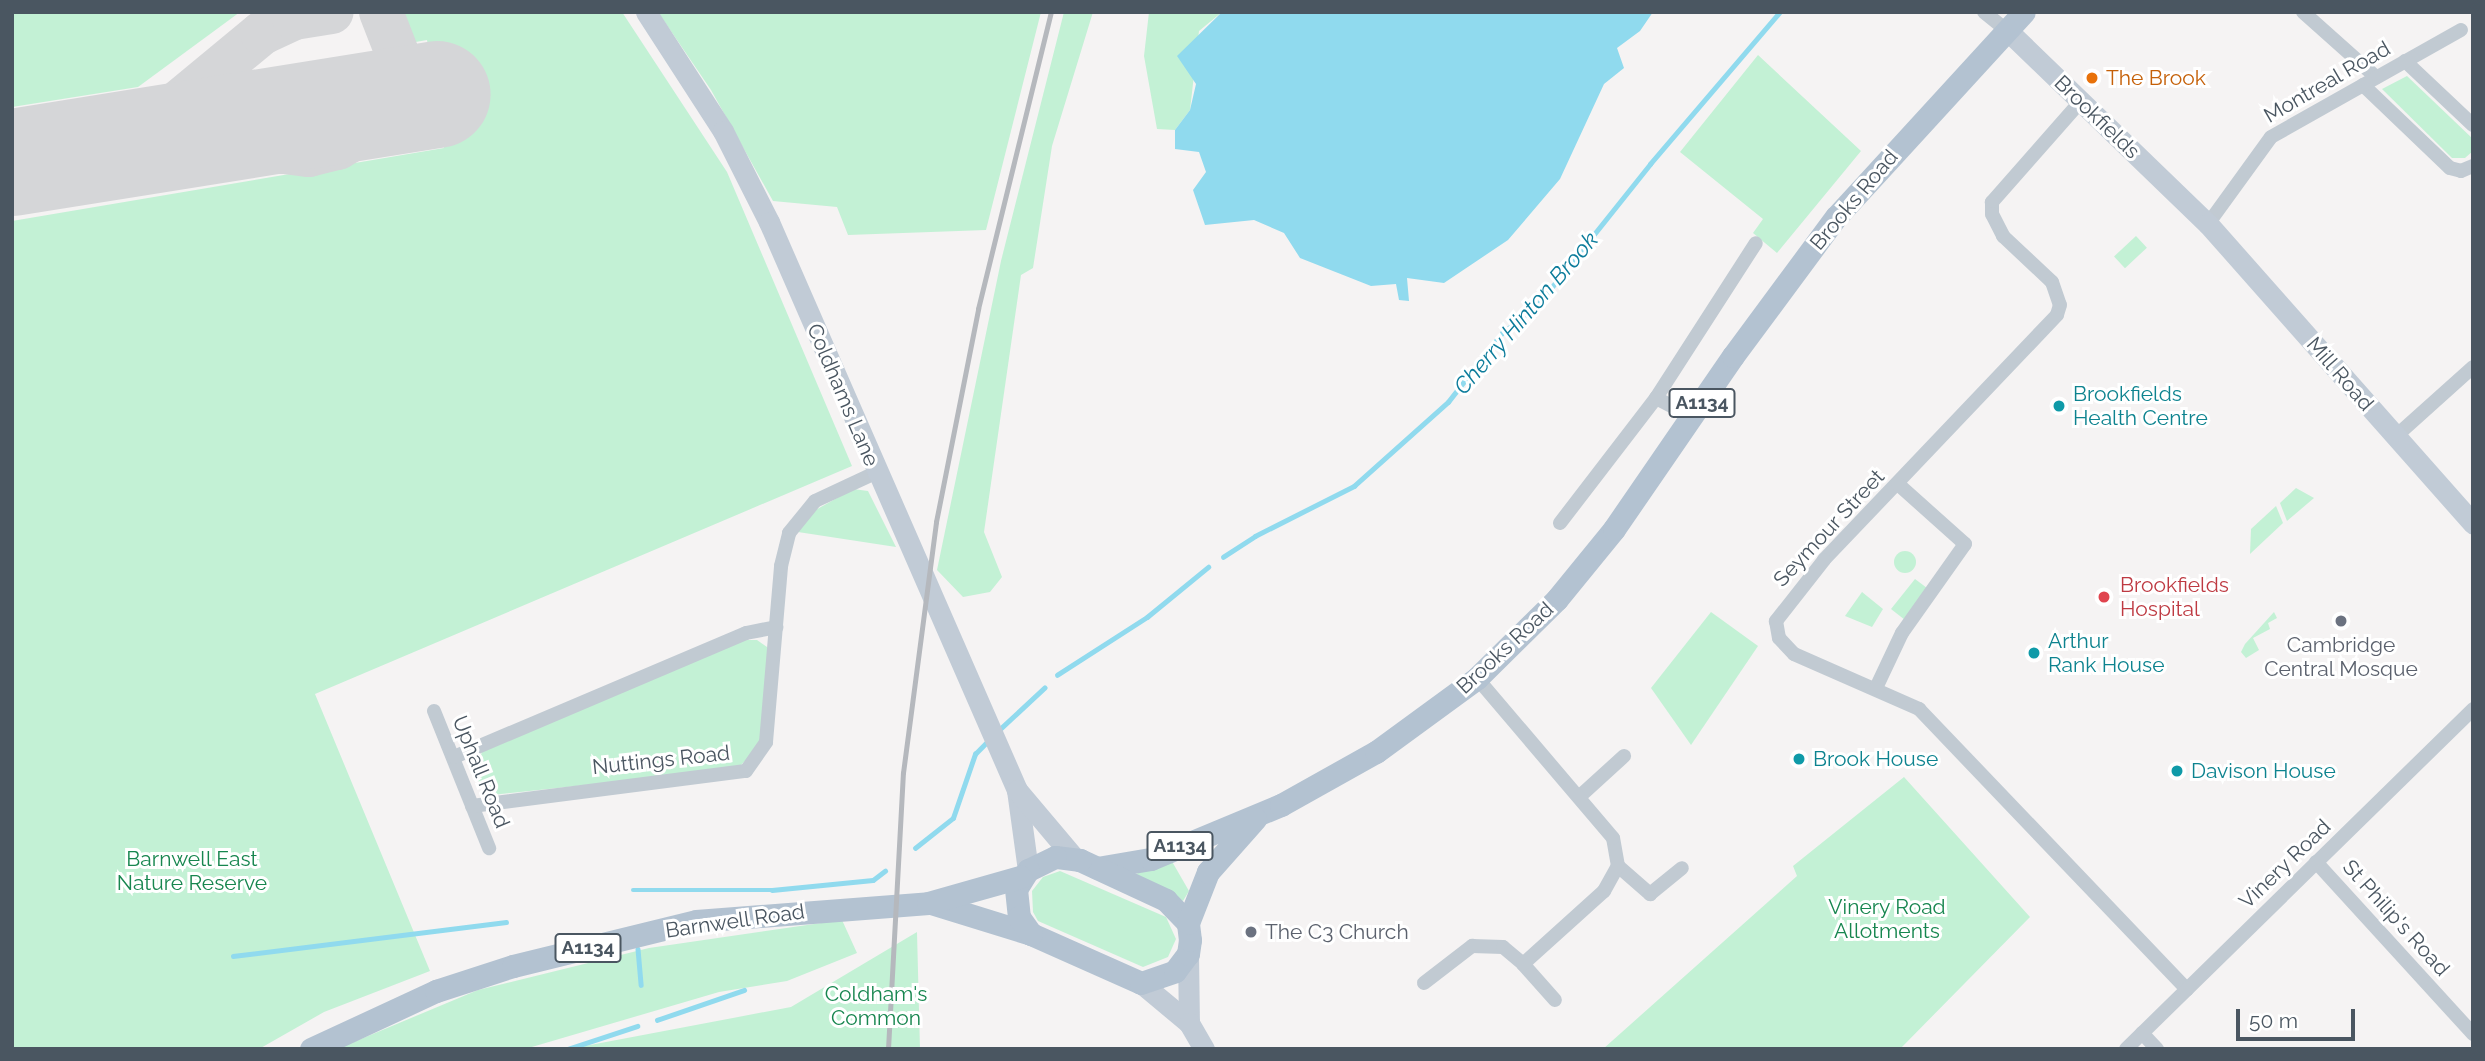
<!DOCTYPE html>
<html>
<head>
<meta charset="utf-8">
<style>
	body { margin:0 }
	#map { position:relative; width:2485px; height:1061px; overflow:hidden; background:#f5f3f3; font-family:Raleway,sans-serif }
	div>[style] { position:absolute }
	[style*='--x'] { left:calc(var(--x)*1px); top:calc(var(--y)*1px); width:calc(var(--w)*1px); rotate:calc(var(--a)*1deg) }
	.green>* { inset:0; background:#c3f1d5; transform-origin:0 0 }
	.round { border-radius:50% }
	.water>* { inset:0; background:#90daee }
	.stream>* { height:4.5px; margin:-2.25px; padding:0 2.25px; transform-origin:2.25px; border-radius:2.25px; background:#90daee }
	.taxiway>* { height:44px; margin:-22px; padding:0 22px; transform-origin:22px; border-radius:22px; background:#d5d6d8 }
	.runway>* { height:107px; margin:-53.5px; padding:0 53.5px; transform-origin:53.5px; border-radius:53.5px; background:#d5d6d8 }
	.street>* { height:14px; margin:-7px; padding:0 7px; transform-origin:7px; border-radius:7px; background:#c1cad2 }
	.secondary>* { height:21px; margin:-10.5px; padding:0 10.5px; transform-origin:10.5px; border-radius:10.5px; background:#c1cbd6 }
	.primary>* { height:23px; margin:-11.5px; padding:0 11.5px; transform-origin:11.5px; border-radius:11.5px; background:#b3c2d1 }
	.rail>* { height:4.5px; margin:-2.25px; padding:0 2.25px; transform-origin:2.25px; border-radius:2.25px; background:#b5b8bd }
	.dots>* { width:19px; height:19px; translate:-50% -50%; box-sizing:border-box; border:4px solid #fff; border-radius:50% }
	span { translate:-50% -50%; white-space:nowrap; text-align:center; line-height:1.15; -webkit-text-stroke:6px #fff; paint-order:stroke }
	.shield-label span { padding:2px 5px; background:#fff; border:2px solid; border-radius:5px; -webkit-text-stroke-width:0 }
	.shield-label { font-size:19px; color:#4a5661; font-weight:700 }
	.food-label { font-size:21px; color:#c56008 }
	.left { translate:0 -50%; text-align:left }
	.street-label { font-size:21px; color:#4a5661 }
	.culture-label { font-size:21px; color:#0d838f }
	.health-label { font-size:21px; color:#be3a42 }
	.worship-label { font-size:21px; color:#5b616d }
	.park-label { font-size:21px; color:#17864f }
	.water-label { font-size:23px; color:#0c7c9b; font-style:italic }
	.frame { position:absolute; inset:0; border:14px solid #4a5661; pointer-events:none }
	.scale { position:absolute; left:2236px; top:1009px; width:119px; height:32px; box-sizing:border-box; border:4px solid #4a5661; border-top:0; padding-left:9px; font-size:21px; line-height:24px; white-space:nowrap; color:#4a5661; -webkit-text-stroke:5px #fff; paint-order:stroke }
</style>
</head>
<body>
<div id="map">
	<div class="green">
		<div style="clip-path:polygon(12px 12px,240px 12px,138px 87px,12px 107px)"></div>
		<div style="clip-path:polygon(392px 12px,622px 12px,727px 172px,852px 466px,315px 694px,430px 971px,324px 1012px,259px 1049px,12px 1049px,12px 221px,444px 148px,427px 40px,410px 43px)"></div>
		<div style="clip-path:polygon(658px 12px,1041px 12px,986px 230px,848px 235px,837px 207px,773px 201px,711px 90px)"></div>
		<div style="clip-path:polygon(1064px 12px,1093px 12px,1052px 146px,1033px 268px,1021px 275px,984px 532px,1002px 577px,990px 592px,963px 597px,937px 570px,1001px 261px)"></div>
		<div style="clip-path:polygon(1149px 12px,1222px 12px,1199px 31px,1190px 110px,1175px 130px,1157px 129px,1144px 56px)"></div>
		<div style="clip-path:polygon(1758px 55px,1861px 151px,1777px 253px,1753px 233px,1763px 219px,1680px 152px)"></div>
		<div style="clip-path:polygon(2407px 76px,2473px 139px,2473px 151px,2465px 158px,2452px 158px,2382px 89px)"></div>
		<div style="left:2136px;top:236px;width:16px;height:30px;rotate:47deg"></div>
		<div style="clip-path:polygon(2296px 488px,2314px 498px,2287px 521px,2280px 503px)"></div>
		<div style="clip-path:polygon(853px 489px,868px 491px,896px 547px,798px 532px,812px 512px)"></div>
		<div style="clip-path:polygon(2276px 506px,2283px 523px,2250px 554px,2251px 529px)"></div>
		<div class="round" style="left:1894px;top:551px;width:22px;height:22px"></div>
		<div style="clip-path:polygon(1915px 579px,1927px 588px,1905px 620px,1891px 609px)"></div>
		<div style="clip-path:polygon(1862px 592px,1883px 609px,1872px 627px,1845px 616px)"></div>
		<div style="clip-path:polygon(1711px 612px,1758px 646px,1691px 745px,1651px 688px)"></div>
		<div style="clip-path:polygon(2274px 612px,2277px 618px,2268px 623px,2270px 629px,2253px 638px,2259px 650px,2246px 658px,2241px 652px,2245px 644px)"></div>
		<div style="clip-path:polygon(743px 640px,757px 640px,767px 647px,771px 658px,760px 746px,737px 769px,492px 795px,473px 776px,482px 752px)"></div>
		<div style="clip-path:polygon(1904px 777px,2030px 917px,1900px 1049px,1603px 1049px,1797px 876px,1793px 866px)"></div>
		<div style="clip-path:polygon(1170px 858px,1189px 891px,1183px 901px,1134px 875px)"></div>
		<div style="clip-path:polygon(1060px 871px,1166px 917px,1176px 939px,1168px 957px,1143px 967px,1038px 921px,1033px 912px,1032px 891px,1043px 877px)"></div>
		<div style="clip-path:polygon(842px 920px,857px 953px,787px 981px,719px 992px,525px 1049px,337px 1049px,478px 990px,649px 948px)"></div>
		<div style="clip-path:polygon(917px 932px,920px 1049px,569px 1049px,791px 1007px)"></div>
	</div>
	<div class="water">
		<div style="clip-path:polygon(1222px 12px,1653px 12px,1640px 31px,1617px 48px,1624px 68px,1604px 84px,1560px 179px,1508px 240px,1444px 283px,1407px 278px,1409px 301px,1399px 300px,1396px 284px,1371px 286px,1300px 258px,1284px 233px,1254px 220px,1205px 225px,1193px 190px,1206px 172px,1199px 152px,1175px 149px,1175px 130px,1190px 110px,1196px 84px,1177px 56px)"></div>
	</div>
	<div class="stream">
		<div style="--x:1223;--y:557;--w:38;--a:-33"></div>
		<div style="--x:1255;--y:536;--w:111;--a:-26.8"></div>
		<div style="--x:1354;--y:486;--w:126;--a:-41.8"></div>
		<div style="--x:1448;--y:402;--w:88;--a:-52"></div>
		<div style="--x:1502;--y:333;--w:43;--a:-37.4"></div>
		<div style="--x:1536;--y:307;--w:183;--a:-51.4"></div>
		<div style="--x:1650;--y:164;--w:200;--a:-49.5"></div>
		<div style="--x:1057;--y:675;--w:107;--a:-32.8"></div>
		<div style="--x:1147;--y:617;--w:79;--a:-39.3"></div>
		<div style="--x:999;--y:730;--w:62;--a:-43"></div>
		<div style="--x:915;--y:848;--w:48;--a:-38.3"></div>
		<div style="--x:953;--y:818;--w:68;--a:-71"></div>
		<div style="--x:975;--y:754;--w:18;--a:-45"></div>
		<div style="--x:633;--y:890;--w:139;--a:0"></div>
		<div style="--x:772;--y:890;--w:101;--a:-5.7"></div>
		<div style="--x:873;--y:880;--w:15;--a:-37"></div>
		<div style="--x:638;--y:949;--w:36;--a:85"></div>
		<div style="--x:233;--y:956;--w:275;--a:-7.1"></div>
		<div style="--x:657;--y:1020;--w:92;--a:-19"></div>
		<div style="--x:568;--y:1049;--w:73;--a:-18.4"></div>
	</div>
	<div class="taxiway">
		<div style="--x:197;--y:132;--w:32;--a:2"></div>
		<div style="--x:229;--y:133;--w:58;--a:19.1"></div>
		<div style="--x:284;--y:152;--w:25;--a:7"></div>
		<div style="--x:309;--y:155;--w:30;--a:-14"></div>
		<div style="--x:338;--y:148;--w:23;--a:-31"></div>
		<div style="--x:358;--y:136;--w:40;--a:-47"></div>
		<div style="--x:385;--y:107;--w:32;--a:-70"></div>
		<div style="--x:396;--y:77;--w:24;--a:-88"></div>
		<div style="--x:397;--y:53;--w:44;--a:-111.3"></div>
		<div style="--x:115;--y:145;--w:27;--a:-24"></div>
		<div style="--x:140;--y:134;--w:158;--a:-39.6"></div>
		<div style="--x:262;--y:33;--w:35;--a:-25"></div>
		<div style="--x:294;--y:18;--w:38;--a:-9"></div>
	</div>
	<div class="runway">
		<div style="--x:12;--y:162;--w:430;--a:-9.1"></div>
	</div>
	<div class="street">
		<div style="--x:1984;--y:12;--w:33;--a:39"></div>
		<div style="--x:2303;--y:12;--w:98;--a:41.7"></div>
		<div style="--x:2405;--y:61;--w:93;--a:43.3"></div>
		<div style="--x:2363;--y:85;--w:120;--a:43.7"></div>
		<div style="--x:2450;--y:168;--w:11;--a:15"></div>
		<div style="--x:2461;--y:171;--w:13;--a:-23"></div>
		<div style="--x:2081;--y:101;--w:135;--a:131.4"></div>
		<div style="--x:1992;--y:202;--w:12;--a:90"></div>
		<div style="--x:1992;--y:214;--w:25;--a:63"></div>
		<div style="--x:2003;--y:236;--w:67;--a:43.2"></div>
		<div style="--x:2052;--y:282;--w:24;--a:71"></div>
		<div style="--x:2060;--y:305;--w:10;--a:107"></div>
		<div style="--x:2057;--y:315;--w:338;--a:133.6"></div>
		<div style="--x:1824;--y:560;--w:78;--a:128.2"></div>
		<div style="--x:1776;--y:621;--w:17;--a:80"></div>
		<div style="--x:1779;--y:638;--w:22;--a:47"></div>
		<div style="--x:1794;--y:654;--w:137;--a:23.7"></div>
		<div style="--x:1919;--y:709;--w:388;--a:46.3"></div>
		<div style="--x:2208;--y:224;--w:107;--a:-54.1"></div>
		<div style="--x:2271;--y:137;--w:218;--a:-29.4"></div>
		<div style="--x:1656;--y:398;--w:42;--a:27.2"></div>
		<div style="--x:2395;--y:437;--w:105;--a:-41.9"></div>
		<div style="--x:1560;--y:523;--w:158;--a:-52.5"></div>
		<div style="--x:1656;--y:398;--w:184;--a:-57.2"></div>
		<div style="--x:1876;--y:688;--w:61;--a:-64.7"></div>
		<div style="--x:1902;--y:633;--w:109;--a:-54.7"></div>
		<div style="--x:1965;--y:544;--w:90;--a:-138.2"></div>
		<div style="--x:434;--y:711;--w:148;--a:68.1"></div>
		<div style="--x:454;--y:757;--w:317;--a:-23"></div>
		<div style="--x:746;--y:633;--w:31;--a:-11"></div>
		<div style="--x:1579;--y:797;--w:61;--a:-42.3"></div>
		<div style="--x:472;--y:806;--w:276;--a:-7.3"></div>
		<div style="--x:746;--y:771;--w:35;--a:-55"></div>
		<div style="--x:766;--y:742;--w:177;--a:-85.1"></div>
		<div style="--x:781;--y:566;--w:34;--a:-76"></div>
		<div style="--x:789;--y:533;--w:41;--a:-50.9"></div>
		<div style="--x:815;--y:501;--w:66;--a:-25"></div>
		<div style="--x:2316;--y:862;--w:233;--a:47.6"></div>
		<div style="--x:1618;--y:866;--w:43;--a:41.2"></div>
		<div style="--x:1650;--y:894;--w:41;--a:-39.1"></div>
		<div style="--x:1523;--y:964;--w:48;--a:48.4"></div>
		<div style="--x:1424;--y:983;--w:61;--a:-37.6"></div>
		<div style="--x:1472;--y:946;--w:31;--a:2"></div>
		<div style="--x:1503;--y:947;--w:26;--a:40"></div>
		<div style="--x:1523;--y:964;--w:109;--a:-42"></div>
		<div style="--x:1604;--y:891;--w:29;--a:-61"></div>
		<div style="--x:1618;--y:866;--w:28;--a:-100"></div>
		<div style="--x:1613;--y:838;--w:210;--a:-130.4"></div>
		<div style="--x:2142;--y:1033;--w:22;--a:47"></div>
		<div style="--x:2126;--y:1049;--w:486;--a:-44.4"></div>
	</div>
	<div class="secondary">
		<div style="--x:646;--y:12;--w:142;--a:57.1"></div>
		<div style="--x:723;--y:131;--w:102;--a:63.2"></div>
		<div style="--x:769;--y:222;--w:620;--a:66.41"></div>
		<div style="--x:1017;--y:790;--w:81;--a:82.2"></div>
		<div style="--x:2010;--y:33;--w:275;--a:44"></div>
		<div style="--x:2208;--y:224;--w:400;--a:48.5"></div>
		<div style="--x:1017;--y:790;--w:92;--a:49.9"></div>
		<div style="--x:1188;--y:954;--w:69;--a:89.2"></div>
		<div style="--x:1141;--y:983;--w:62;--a:39.8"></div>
		<div style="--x:1189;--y:1023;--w:30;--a:60"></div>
	</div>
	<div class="primary">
		<div style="--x:1097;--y:868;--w:55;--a:-9.5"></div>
		<div style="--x:1151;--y:859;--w:141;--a:-22.6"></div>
		<div style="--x:1281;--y:805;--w:109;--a:-29.2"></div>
		<div style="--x:1376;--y:752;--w:125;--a:-36.2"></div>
		<div style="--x:1477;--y:678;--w:112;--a:-44.6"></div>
		<div style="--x:1557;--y:599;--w:90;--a:-50.8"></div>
		<div style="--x:1614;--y:529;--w:210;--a:-55.5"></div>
		<div style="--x:1733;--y:356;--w:173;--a:-53.5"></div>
		<div style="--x:1836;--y:217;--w:278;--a:-47.5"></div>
		<div style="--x:931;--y:903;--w:105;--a:17.2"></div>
		<div style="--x:1031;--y:934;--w:120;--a:24"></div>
		<div style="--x:1141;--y:983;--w:36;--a:-19"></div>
		<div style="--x:1175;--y:971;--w:21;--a:-53"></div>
		<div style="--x:1188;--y:954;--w:14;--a:-82"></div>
		<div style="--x:1190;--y:940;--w:17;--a:-97"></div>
		<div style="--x:1188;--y:923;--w:32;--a:-134"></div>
		<div style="--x:1166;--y:900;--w:95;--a:-155.1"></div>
		<div style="--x:1080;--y:860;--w:25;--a:-173"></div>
		<div style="--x:1055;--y:857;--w:30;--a:154"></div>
		<div style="--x:1028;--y:870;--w:22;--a:122"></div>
		<div style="--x:1016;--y:889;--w:28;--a:84"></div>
		<div style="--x:1019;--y:917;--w:21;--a:55"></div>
		<div style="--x:1188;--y:923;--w:55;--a:-68.6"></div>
		<div style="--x:1208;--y:872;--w:71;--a:-48.4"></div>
		<div style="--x:311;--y:1049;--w:138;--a:-24.9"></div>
		<div style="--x:436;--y:991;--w:81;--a:-18"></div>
		<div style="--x:513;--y:966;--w:188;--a:-13.8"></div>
		<div style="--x:696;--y:921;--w:233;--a:-4.4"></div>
		<div style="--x:928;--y:903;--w:96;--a:-15.8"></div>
	</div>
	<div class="rail">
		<div style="--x:888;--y:1049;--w:276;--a:-86.9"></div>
		<div style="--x:903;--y:773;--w:253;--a:-82.5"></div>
		<div style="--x:936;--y:522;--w:217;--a:-78.8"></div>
		<div style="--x:978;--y:309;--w:306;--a:-76.2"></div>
	</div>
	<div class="dots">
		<div style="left:2092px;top:78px;background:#e8710a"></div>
		<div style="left:2059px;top:406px;background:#0f9aa8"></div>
		<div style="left:2104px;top:597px;background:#e0444e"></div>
		<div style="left:2341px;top:621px;background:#6b7280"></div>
		<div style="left:2034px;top:653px;background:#0f9aa8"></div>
		<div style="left:1799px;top:759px;background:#0f9aa8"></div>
		<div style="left:2177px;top:771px;background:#0f9aa8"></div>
		<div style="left:1251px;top:932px;background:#6b7280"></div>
	</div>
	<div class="shield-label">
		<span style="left:1702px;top:403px">A1134</span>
		<span style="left:1180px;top:846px">A1134</span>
		<span style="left:588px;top:948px">A1134</span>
	</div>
	<div class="food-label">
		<span class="left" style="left:2106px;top:78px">The Brook</span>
	</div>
	<div class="street-label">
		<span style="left:2327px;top:82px;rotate:-30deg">Montreal Road</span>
		<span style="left:2097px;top:117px;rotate:44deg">Brookfields</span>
		<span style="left:1854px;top:200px;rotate:-50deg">Brooks Road</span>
		<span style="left:2340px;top:374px;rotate:49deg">Mill Road</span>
		<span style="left:843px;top:395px;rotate:67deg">Coldhams Lane</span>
		<span style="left:1829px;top:528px;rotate:-47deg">Seymour Street</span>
		<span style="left:1505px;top:648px;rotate:-43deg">Brooks Road</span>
		<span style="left:661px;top:760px;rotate:-6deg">Nuttings Road</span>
		<span style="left:481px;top:772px;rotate:68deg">Uphall Road</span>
		<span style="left:2285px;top:864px;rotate:-44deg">Vinery Road</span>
		<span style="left:2396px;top:918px;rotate:48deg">St Philip's Road</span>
		<span style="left:735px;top:921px;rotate:-8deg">Barnwell Road</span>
	</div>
	<div class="culture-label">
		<span class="left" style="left:2073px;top:406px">Brookfields<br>Health Centre</span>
		<span class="left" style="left:2048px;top:653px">Arthur<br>Rank House</span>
		<span class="left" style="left:1813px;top:759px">Brook House</span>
		<span class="left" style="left:2191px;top:771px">Davison House</span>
	</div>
	<div class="health-label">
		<span class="left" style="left:2120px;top:597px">Brookfields<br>Hospital</span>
	</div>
	<div class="worship-label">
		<span style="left:2341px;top:657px">Cambridge<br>Central Mosque</span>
		<span class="left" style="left:1265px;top:932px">The C3 Church</span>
	</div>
	<div class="park-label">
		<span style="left:192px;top:871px">Barnwell East<br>Nature Reserve</span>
		<span style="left:1887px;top:919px">Vinery Road<br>Allotments</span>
		<span style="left:876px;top:1006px">Coldham's<br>Common</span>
	</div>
	<div class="water-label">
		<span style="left:1526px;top:313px;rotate:-49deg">Cherry Hinton Brook</span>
	</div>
	<div class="frame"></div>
	<div class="scale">50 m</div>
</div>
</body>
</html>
